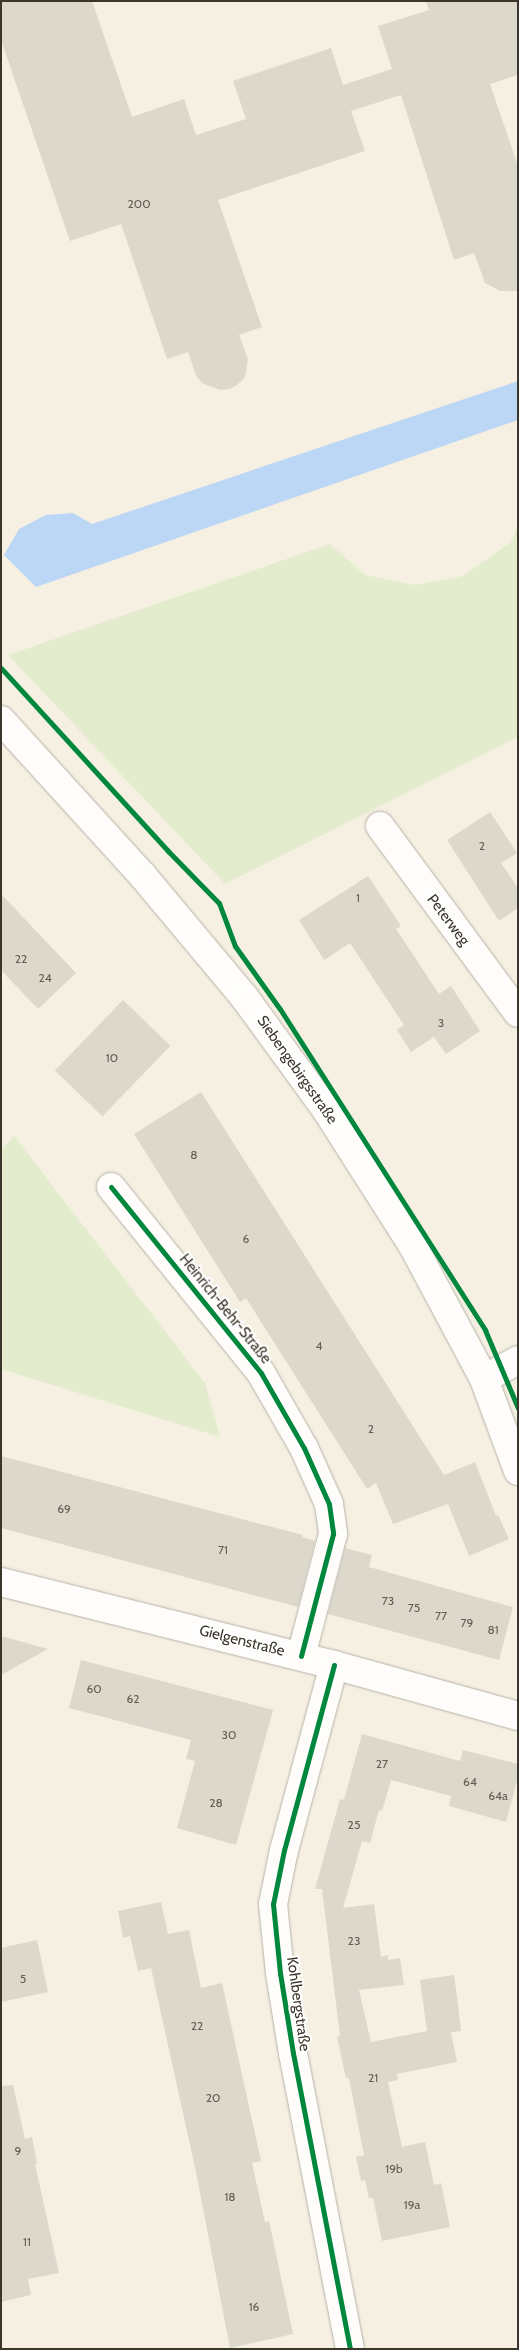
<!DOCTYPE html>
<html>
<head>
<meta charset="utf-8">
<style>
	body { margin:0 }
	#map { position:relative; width:519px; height:2350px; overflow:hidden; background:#f5f0e2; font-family:Cabin,sans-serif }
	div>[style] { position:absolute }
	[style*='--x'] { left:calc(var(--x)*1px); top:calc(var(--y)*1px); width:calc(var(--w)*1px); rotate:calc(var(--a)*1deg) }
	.green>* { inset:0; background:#e3edcd }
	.water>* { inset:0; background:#bcd6f6 }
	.building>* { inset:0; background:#ddd8cc; transform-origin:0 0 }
	.roads { filter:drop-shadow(0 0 1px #b6b2a6) drop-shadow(0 0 1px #b6b2a6) }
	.minor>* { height:28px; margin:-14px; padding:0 14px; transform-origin:14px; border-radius:14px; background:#fefdfb }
	.secondary>* { height:28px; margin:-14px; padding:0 14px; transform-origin:14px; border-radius:14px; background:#fefdfb }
	.cycleway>* { height:5px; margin:-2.5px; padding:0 2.5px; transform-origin:2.5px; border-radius:2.5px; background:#00873e }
	span { translate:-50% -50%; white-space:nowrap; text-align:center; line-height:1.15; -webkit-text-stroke:4px #fff; paint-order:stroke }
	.number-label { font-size:12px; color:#645e52 }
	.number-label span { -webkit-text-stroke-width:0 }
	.street-label { font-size:15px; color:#3b3629 }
	.frame { position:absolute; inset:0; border:2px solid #3b3629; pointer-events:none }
</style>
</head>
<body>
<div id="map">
	<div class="green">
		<div style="clip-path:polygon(518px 525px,518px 737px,225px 884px,8px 655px,330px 544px,365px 575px,415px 585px,463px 576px,511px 542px)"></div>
		<div style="clip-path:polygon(14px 1136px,205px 1383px,220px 1437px,1px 1369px,1px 1150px)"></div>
	</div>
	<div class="water">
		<div style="clip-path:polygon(518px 381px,518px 420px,36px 587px,4px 555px,19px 529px,46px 515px,73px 513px,92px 524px)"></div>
	</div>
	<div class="building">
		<div style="clip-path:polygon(1px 1px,92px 1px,132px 117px,184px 99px,196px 135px,246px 119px,233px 81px,331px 48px,343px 85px,392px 69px,378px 26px,429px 10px,426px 1px,518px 1px,518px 75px,490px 84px,518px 166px,518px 291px,500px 291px,485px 283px,474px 253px,454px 260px,401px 95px,351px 111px,365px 151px,218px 200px,262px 327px,239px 335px,248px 359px,245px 377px,238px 384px,230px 389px,220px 390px,202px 383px,196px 375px,188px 352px,167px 359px,121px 224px,70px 241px,1px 40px)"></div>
		<div style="clip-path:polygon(490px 812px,517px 853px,501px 863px,518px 888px,518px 908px,499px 921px,447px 840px)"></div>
		<div style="clip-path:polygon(368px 876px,401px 926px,396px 929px,439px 994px,451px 986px,480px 1031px,446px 1054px,434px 1037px,411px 1052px,397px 1030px,404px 1025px,350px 943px,324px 960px,299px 920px)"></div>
		<div style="clip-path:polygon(1px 894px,76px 973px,38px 1009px,1px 970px)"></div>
		<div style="left:123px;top:1000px;width:66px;height:98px;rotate:44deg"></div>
		<div style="clip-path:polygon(201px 1092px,444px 1475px,475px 1462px,496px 1516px,498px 1515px,509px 1539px,469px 1556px,448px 1504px,393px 1524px,376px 1483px,367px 1489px,246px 1298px,240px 1302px,134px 1134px)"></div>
		<div style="clip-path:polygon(1px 1456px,303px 1535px,302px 1537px,315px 1541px,298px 1607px,1px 1528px)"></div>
		<div style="clip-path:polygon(345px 1548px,372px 1555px,369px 1567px,513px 1607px,499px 1660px,328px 1614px)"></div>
		<div style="clip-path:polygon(1px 1636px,48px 1649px,1px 1675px)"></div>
		<div style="clip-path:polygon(81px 1660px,273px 1710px,236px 1845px,177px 1828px,195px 1761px,186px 1759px,191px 1740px,69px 1708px)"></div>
		<div style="clip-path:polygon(362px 1734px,460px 1761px,463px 1750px,518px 1764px,518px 1777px,506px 1822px,449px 1806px,451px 1796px,391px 1780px,382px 1811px,379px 1810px,370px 1843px,362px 1841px,343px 1908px,374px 1904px,381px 1957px,388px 1955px,388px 1960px,400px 1958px,404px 1985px,359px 1990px,371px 2042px,427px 2031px,420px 1980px,454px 1975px,458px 2004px,461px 2031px,451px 2032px,457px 2062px,397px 2074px,398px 2080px,388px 2082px,402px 2147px,425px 2142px,434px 2185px,441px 2183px,450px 2227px,382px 2241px,373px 2198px,369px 2198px,365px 2180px,361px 2181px,356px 2157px,364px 2155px,349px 2078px,346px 2078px,337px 2037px,340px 2036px,322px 1889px,315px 1889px,340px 1799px,344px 1800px)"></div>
		<div style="clip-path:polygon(161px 1902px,168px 1934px,189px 1930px,201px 1988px,222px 1983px,261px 2161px,252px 2163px,265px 2222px,269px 2221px,293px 2334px,230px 2348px,196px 2172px,151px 1968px,138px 1971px,130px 1936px,123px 1938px,118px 1911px)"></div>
		<div style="clip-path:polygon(37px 1940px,48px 1992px,1px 2002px,1px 1948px)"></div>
		<div style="clip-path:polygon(13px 2085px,25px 2139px,32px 2137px,37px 2163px,35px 2164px,59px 2273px,28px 2279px,31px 2295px,1px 2302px,1px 2086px)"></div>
	</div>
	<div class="roads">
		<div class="minor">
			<div style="--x:380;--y:826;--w:232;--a:53.6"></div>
			<div style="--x:111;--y:1187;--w:239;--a:51.1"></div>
			<div style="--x:261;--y:1373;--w:86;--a:60.2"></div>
			<div style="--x:304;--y:1448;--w:61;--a:65.9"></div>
			<div style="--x:329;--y:1504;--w:30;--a:82"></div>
			<div style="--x:333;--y:1534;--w:126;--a:104.7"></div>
			<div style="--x:484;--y:1379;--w:39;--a:-29"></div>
			<div style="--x:1;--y:1582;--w:343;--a:14"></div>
			<div style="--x:334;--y:1665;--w:191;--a:15.5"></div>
			<div style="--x:334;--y:1665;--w:192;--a:105.1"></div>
			<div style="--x:284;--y:1850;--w:55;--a:101.5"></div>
			<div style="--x:273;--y:1904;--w:69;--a:84.2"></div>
			<div style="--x:280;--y:1973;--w:81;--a:80.8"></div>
			<div style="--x:293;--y:2053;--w:301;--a:79.1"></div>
		</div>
		<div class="secondary">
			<div style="--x:1;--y:720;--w:211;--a:47.7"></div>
			<div style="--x:143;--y:876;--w:159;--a:50.1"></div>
			<div style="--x:245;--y:998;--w:140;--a:54"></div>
			<div style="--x:327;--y:1111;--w:160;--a:57.5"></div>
			<div style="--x:413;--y:1246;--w:151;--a:61.9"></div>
			<div style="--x:484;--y:1379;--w:98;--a:69.7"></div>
		</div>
	</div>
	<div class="cycleway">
		<div style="--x:1;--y:668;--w:248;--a:47.6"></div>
		<div style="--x:168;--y:851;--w:73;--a:45.6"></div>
		<div style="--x:219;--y:903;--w:46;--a:69.6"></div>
		<div style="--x:235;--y:946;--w:77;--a:54.5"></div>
		<div style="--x:280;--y:1009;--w:381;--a:57.4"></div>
		<div style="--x:485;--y:1330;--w:85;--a:67.1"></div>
		<div style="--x:111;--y:1187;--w:239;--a:51.1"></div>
		<div style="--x:261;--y:1373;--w:86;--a:60.2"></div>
		<div style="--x:304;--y:1448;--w:61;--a:65.9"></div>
		<div style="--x:329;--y:1504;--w:30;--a:82"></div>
		<div style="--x:333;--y:1534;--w:126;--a:104.7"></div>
		<div style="--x:334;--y:1665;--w:192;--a:105.1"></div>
		<div style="--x:284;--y:1850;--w:55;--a:101.5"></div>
		<div style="--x:273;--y:1904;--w:69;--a:84.2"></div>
		<div style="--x:280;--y:1973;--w:81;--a:80.8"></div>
		<div style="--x:293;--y:2053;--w:301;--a:79.1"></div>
	</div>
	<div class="number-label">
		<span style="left:139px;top:204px">200</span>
		<span style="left:482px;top:846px">2</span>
		<span style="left:358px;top:898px">1</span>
		<span style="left:21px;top:959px">22</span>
		<span style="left:45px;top:978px">24</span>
		<span style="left:441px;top:1023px">3</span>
		<span style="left:112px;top:1058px">10</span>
		<span style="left:194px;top:1155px">8</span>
		<span style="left:246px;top:1239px">6</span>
		<span style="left:319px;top:1346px">4</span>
		<span style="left:371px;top:1429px">2</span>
		<span style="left:64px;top:1509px">69</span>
		<span style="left:223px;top:1550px">71</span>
		<span style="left:388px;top:1601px">73</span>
		<span style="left:414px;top:1608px">75</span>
		<span style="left:441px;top:1616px">77</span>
		<span style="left:467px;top:1623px">79</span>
		<span style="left:493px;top:1630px">81</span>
		<span style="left:94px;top:1689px">60</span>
		<span style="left:133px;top:1699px">62</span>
		<span style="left:229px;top:1735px">30</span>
		<span style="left:382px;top:1764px">27</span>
		<span style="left:470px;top:1782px">64</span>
		<span style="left:498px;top:1796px">64a</span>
		<span style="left:216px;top:1803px">28</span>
		<span style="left:354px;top:1825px">25</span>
		<span style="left:354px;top:1941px">23</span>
		<span style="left:23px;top:1979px">5</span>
		<span style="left:197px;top:2026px">22</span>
		<span style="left:373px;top:2078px">21</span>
		<span style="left:213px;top:2098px">20</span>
		<span style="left:18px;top:2151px">9</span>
		<span style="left:394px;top:2169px">19b</span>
		<span style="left:230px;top:2197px">18</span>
		<span style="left:412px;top:2205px">19a</span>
		<span style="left:27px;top:2242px">11</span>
		<span style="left:254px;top:2307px">16</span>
	</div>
	<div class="street-label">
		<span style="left:448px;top:920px;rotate:53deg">Peterweg</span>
		<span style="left:297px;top:1070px;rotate:55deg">Siebengebirgsstraße</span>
		<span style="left:225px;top:1309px;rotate:51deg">Heinrich-Behr-Straße</span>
		<span style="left:242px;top:1641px;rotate:14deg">Gielgenstraße</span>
		<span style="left:298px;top:2004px;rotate:82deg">Kohlbergstraße</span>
	</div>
	<div class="frame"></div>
</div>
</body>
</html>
